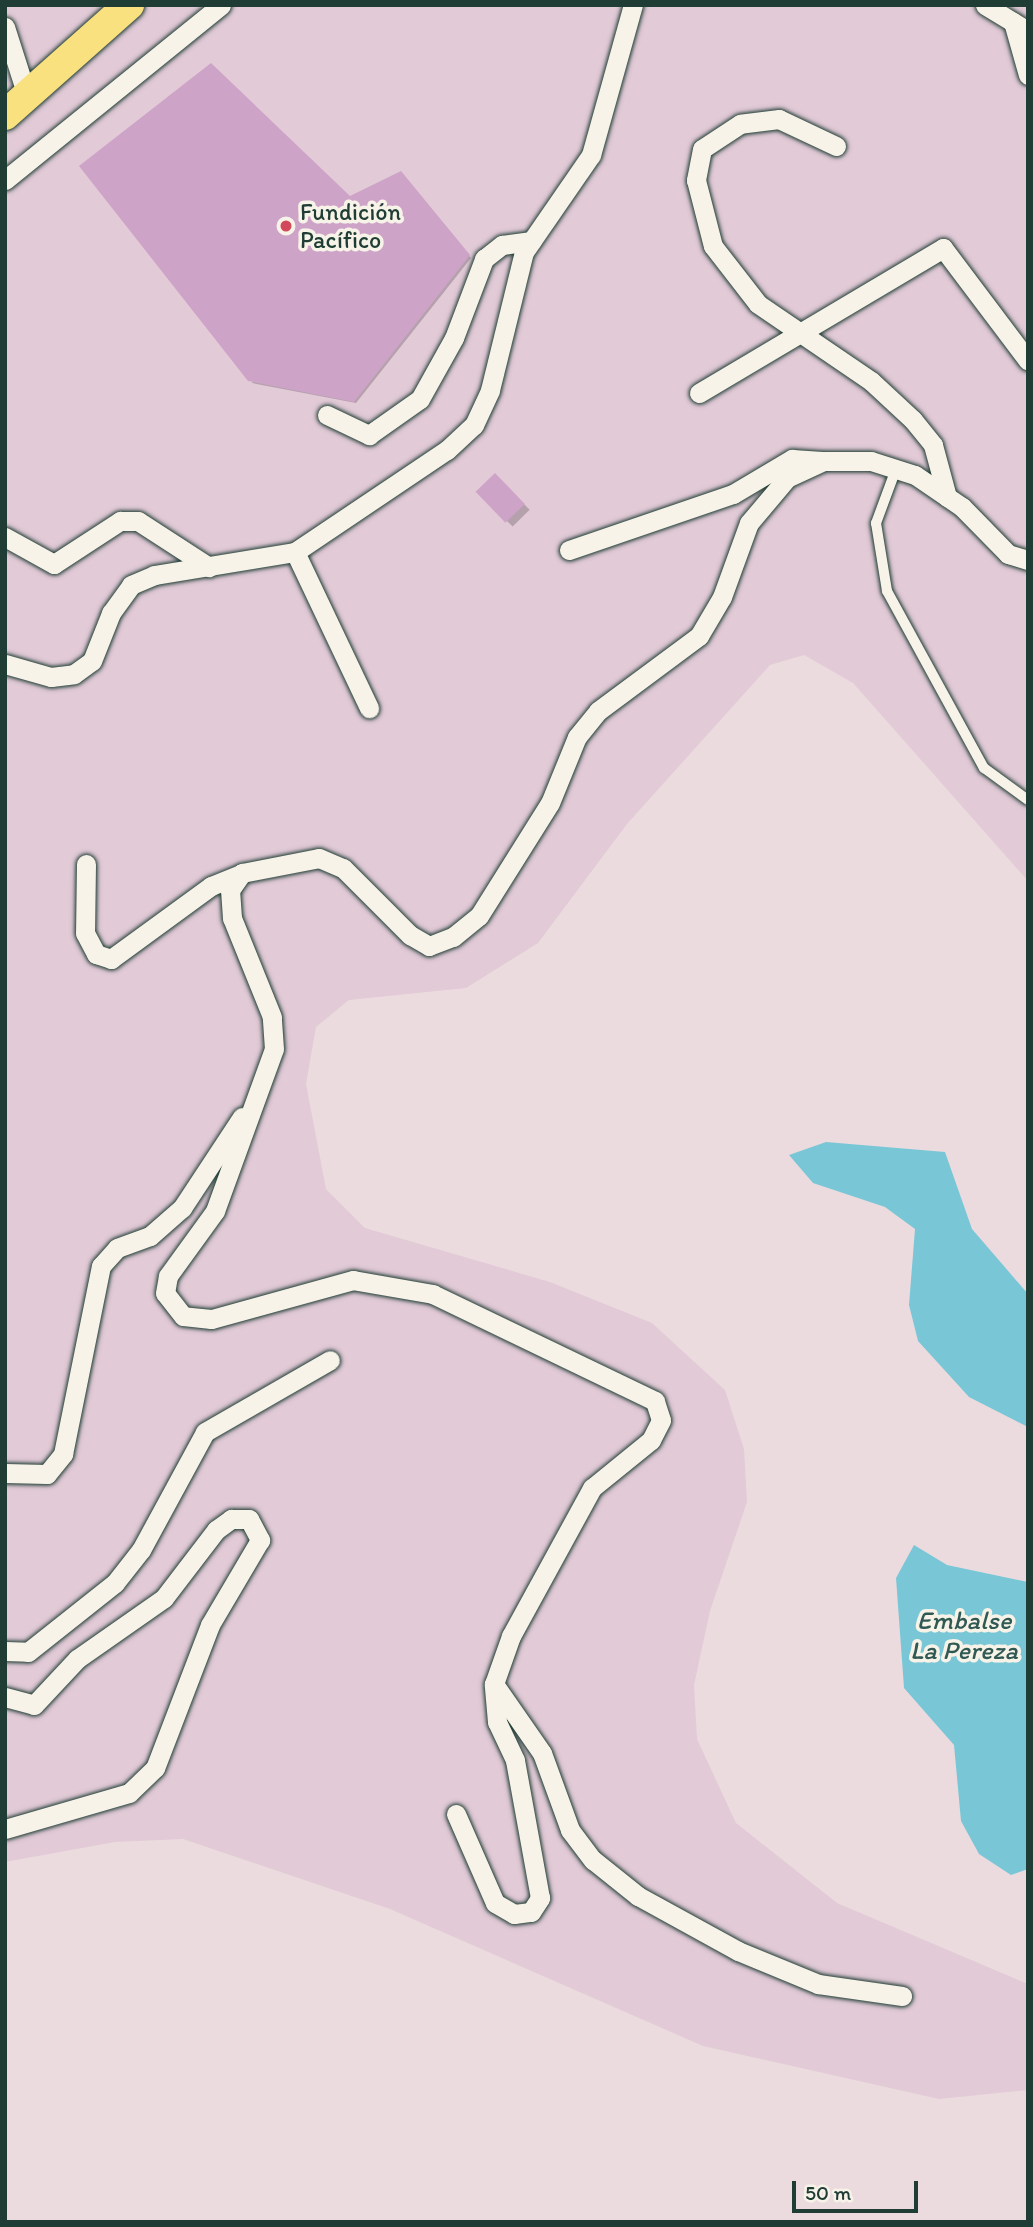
<!DOCTYPE html>
<html>
<head>
<meta charset="utf-8">
<style>
	body { margin:0 }
	#map { position:relative; width:1033px; height:2227px; overflow:hidden; background:#ebdbde; font-family:Itim,sans-serif }
	div>[style] { position:absolute }
	[style*='--x'] { left:calc(var(--x)*1px); top:calc(var(--y)*1px); width:calc(var(--w)*1px); rotate:calc(var(--a)*1deg) }
	.built>* { inset:0; background:#e2cad7 }
	.water>* { inset:0; background:#79c7d6 }
	.shadow>* { inset:0; background:#0003; transform-origin:0 0 }
	.building>* { inset:0; background:#cea3c8; transform-origin:0 0 }
	.roads { filter:drop-shadow(0 0 2px #1f3d34) drop-shadow(0 0 2px #1f3d34) }
	.service>* { height:10px; margin:-5px; padding:0 5px; transform-origin:5px; border-radius:5px; background:#f7f3e8 }
	.minor>* { height:19px; margin:-9.5px; padding:0 9.5px; transform-origin:9.5px; border-radius:9.5px; background:#f7f3e8 }
	.primary>* { height:30px; margin:-15px; padding:0 15px; transform-origin:15px; border-radius:15px; background:#fae180 }
	.dots>* { width:19px; height:19px; translate:-50% -50%; box-sizing:border-box; border:4px solid #f7f3e8; border-radius:50% }
	span { translate:-50% -50%; white-space:nowrap; text-align:center; line-height:1.15; -webkit-text-stroke:7px #f7f3e8; paint-order:stroke }
	.poi-label { font-size:24px; color:#1f3d34 }
	.left { translate:0 -50%; text-align:left }
	.water-label { font-size:26px; color:#315954; font-style:italic }
	.frame { position:absolute; inset:0; border:7px solid #1f3d34; pointer-events:none }
	.scale { position:absolute; left:792px; top:2181px; width:126px; height:32px; box-sizing:border-box; border:4px solid #1f3d34; border-top:0; padding-left:9px; font-size:21px; line-height:24px; white-space:nowrap; color:#1f3d34; -webkit-text-stroke:5px #f7f3e8; paint-order:stroke }
</style>
</head>
<body>
<div id="map">
	<div class="built">
		<div style="clip-path:polygon(5px 5px,1028px 5px,1028px 881px,853px 683px,804px 655px,770px 665px,627px 824px,538px 943px,466px 988px,349px 1000px,316px 1027px,306px 1084px,326px 1189px,365px 1228px,550px 1282px,652px 1323px,725px 1390px,744px 1449px,747px 1502px,710px 1611px,694px 1685px,697px 1739px,736px 1823px,837px 1903px,1028px 1984px,1028px 2090px,939px 2099px,703px 2046px,390px 1909px,183px 1839px,115px 1842px,5px 1862px)"></div>
	</div>
	<div class="water">
		<div style="clip-path:polygon(826px 1142px,945px 1152px,972px 1229px,1028px 1294px,1028px 1427px,969px 1397px,918px 1341px,909px 1305px,915px 1229px,885px 1207px,813px 1183px,789px 1155px)"></div>
		<div style="clip-path:polygon(914px 1545px,947px 1565px,1028px 1582px,1028px 1869px,1011px 1875px,979px 1854px,961px 1821px,954px 1745px,904px 1688px,896px 1578px)"></div>
	</div>
	<div class="shadow">
		<div style="clip-path:polygon(403px 175px,471px 258px,356px 403px,252px 383px,350px 198px)"></div>
		<div style="left:495px;top:475px;width:49px;height:24px;rotate:45deg"></div>
	</div>
	<div class="building">
		<div style="clip-path:polygon(211px 63px,350px 196px,401px 171px,470px 255px,354px 402px,248px 381px,79px 166px)"></div>
		<div style="left:495px;top:473px;width:43px;height:27px;rotate:46deg"></div>
	</div>
	<div class="roads">
		<div class="service">
			<div style="--x:896;--y:469;--w:58;--a:110.3"></div>
			<div style="--x:876;--y:523;--w:69;--a:80.8"></div>
			<div style="--x:887;--y:591;--w:202;--a:61.3"></div>
			<div style="--x:984;--y:768;--w:54;--a:36"></div>
		</div>
		<div class="minor">
			<div style="--x:985;--y:5;--w:44;--a:31.2"></div>
			<div style="--x:1013;--y:22;--w:55;--a:74.2"></div>
			<div style="--x:5;--y:27;--w:72;--a:72.3"></div>
			<div style="--x:836;--y:146;--w:63;--a:-154.7"></div>
			<div style="--x:779;--y:119;--w:39;--a:173"></div>
			<div style="--x:740;--y:124;--w:45;--a:146.7"></div>
			<div style="--x:702;--y:149;--w:32;--a:101"></div>
			<div style="--x:696;--y:180;--w:68;--a:75.6"></div>
			<div style="--x:713;--y:246;--w:73;--a:52.2"></div>
			<div style="--x:758;--y:304;--w:137;--a:34.3"></div>
			<div style="--x:871;--y:381;--w:57;--a:42.9"></div>
			<div style="--x:913;--y:420;--w:32;--a:51"></div>
			<div style="--x:933;--y:445;--w:54;--a:74.9"></div>
			<div style="--x:5;--y:180;--w:278;--a:-39"></div>
			<div style="--x:699;--y:393;--w:284;--a:-30.7"></div>
			<div style="--x:943;--y:248;--w:141;--a:53"></div>
			<div style="--x:327;--y:415;--w:47;--a:25.5"></div>
			<div style="--x:369;--y:435;--w:62;--a:-35.2"></div>
			<div style="--x:420;--y:399;--w:70;--a:-60.9"></div>
			<div style="--x:454;--y:338;--w:85;--a:-69.2"></div>
			<div style="--x:484;--y:259;--w:23;--a:-38"></div>
			<div style="--x:502;--y:245;--w:30;--a:-8"></div>
			<div style="--x:5;--y:537;--w:56;--a:28.9"></div>
			<div style="--x:54;--y:564;--w:79;--a:-33.1"></div>
			<div style="--x:120;--y:521;--w:18;--a:0"></div>
			<div style="--x:138;--y:521;--w:85;--a:32.9"></div>
			<div style="--x:569;--y:550;--w:173;--a:-18.9"></div>
			<div style="--x:733;--y:494;--w:69;--a:-30.7"></div>
			<div style="--x:792;--y:459;--w:30;--a:4"></div>
			<div style="--x:295;--y:552;--w:173;--a:64.6"></div>
			<div style="--x:5;--y:664;--w:48;--a:15.8"></div>
			<div style="--x:51;--y:677;--w:23;--a:-7"></div>
			<div style="--x:74;--y:674;--w:22;--a:-36"></div>
			<div style="--x:92;--y:661;--w:52;--a:-68.4"></div>
			<div style="--x:111;--y:613;--w:34;--a:-54"></div>
			<div style="--x:131;--y:585;--w:25;--a:-23"></div>
			<div style="--x:154;--y:575;--w:143;--a:-9.3"></div>
			<div style="--x:295;--y:552;--w:183;--a:-33.9"></div>
			<div style="--x:447;--y:450;--w:37;--a:-43"></div>
			<div style="--x:474;--y:425;--w:38;--a:-65"></div>
			<div style="--x:490;--y:390;--w:142;--a:-76.2"></div>
			<div style="--x:524;--y:252;--w:118;--a:-55.4"></div>
			<div style="--x:591;--y:155;--w:156;--a:-74.4"></div>
			<div style="--x:86;--y:864;--w:69;--a:90.8"></div>
			<div style="--x:85;--y:933;--w:24;--a:62"></div>
			<div style="--x:96;--y:954;--w:16;--a:18"></div>
			<div style="--x:111;--y:959;--w:124;--a:-36.1"></div>
			<div style="--x:211;--y:886;--w:32;--a:-22"></div>
			<div style="--x:5;--y:1473;--w:42;--a:1.4"></div>
			<div style="--x:47;--y:1474;--w:26;--a:-51"></div>
			<div style="--x:63;--y:1454;--w:192;--a:-78.6"></div>
			<div style="--x:101;--y:1266;--w:24;--a:-48"></div>
			<div style="--x:117;--y:1248;--w:35;--a:-20"></div>
			<div style="--x:150;--y:1236;--w:43;--a:-41.2"></div>
			<div style="--x:182;--y:1208;--w:109;--a:-56.6"></div>
			<div style="--x:5;--y:1651;--w:23;--a:2"></div>
			<div style="--x:28;--y:1652;--w:111;--a:-38.4"></div>
			<div style="--x:115;--y:1583;--w:42;--a:-51.8"></div>
			<div style="--x:141;--y:1550;--w:134;--a:-61.5"></div>
			<div style="--x:205;--y:1432;--w:144;--a:-29.9"></div>
			<div style="--x:494;--y:1684;--w:84;--a:55.2"></div>
			<div style="--x:542;--y:1753;--w:82;--a:70"></div>
			<div style="--x:570;--y:1830;--w:38;--a:53"></div>
			<div style="--x:593;--y:1860;--w:58;--a:38.7"></div>
			<div style="--x:638;--y:1896;--w:114;--a:28.8"></div>
			<div style="--x:738;--y:1951;--w:87;--a:22.4"></div>
			<div style="--x:818;--y:1984;--w:85;--a:8.1"></div>
			<div style="--x:5;--y:1697;--w:30;--a:15"></div>
			<div style="--x:34;--y:1705;--w:63;--a:-46.9"></div>
			<div style="--x:77;--y:1659;--w:106;--a:-35"></div>
			<div style="--x:164;--y:1598;--w:86;--a:-52.6"></div>
			<div style="--x:216;--y:1530;--w:19;--a:-36"></div>
			<div style="--x:231;--y:1519;--w:18;--a:0"></div>
			<div style="--x:249;--y:1519;--w:24;--a:62"></div>
			<div style="--x:260;--y:1540;--w:99;--a:120.5"></div>
			<div style="--x:210;--y:1625;--w:153;--a:111"></div>
			<div style="--x:155;--y:1768;--w:36;--a:136"></div>
			<div style="--x:129;--y:1793;--w:129;--a:163.8"></div>
			<div style="--x:456;--y:1814;--w:97;--a:66.3"></div>
			<div style="--x:495;--y:1903;--w:22;--a:30"></div>
			<div style="--x:514;--y:1914;--w:17;--a:-7"></div>
			<div style="--x:531;--y:1912;--w:17;--a:-57"></div>
			<div style="--x:540;--y:1898;--w:140;--a:-100.3"></div>
			<div style="--x:515;--y:1760;--w:42;--a:-115.3"></div>
			<div style="--x:497;--y:1722;--w:38;--a:-95"></div>
			<div style="--x:494;--y:1684;--w:51;--a:-70.5"></div>
			<div style="--x:511;--y:1636;--w:169;--a:-61.3"></div>
			<div style="--x:592;--y:1488;--w:76;--a:-39.1"></div>
			<div style="--x:651;--y:1440;--w:22;--a:-63"></div>
			<div style="--x:661;--y:1420;--w:20;--a:-108"></div>
			<div style="--x:655;--y:1401;--w:246;--a:-154.3"></div>
			<div style="--x:433;--y:1294;--w:81;--a:-170.1"></div>
			<div style="--x:353;--y:1280;--w:147;--a:164.6"></div>
			<div style="--x:211;--y:1319;--w:28;--a:-174"></div>
			<div style="--x:183;--y:1316;--w:29;--a:-128"></div>
			<div style="--x:165;--y:1293;--w:17;--a:-80"></div>
			<div style="--x:168;--y:1276;--w:80;--a:-54.1"></div>
			<div style="--x:215;--y:1211;--w:172;--a:-70"></div>
			<div style="--x:274;--y:1049;--w:32;--a:-94"></div>
			<div style="--x:272;--y:1017;--w:107;--a:-112"></div>
			<div style="--x:232;--y:918;--w:28;--a:-94"></div>
			<div style="--x:230;--y:890;--w:21;--a:-55"></div>
			<div style="--x:242;--y:873;--w:78;--a:-11"></div>
			<div style="--x:319;--y:858;--w:26;--a:23"></div>
			<div style="--x:343;--y:868;--w:95;--a:45"></div>
			<div style="--x:410;--y:935;--w:22;--a:30"></div>
			<div style="--x:429;--y:946;--w:26;--a:-21"></div>
			<div style="--x:453;--y:937;--w:33;--a:-39"></div>
			<div style="--x:479;--y:916;--w:133;--a:-57.9"></div>
			<div style="--x:550;--y:803;--w:71;--a:-67.8"></div>
			<div style="--x:577;--y:737;--w:33;--a:-51"></div>
			<div style="--x:598;--y:711;--w:126;--a:-36.6"></div>
			<div style="--x:699;--y:636;--w:45;--a:-59.5"></div>
			<div style="--x:722;--y:597;--w:79;--a:-70"></div>
			<div style="--x:749;--y:523;--w:59;--a:-49.8"></div>
			<div style="--x:787;--y:478;--w:40;--a:-25"></div>
			<div style="--x:823;--y:461;--w:48;--a:0"></div>
			<div style="--x:871;--y:461;--w:46;--a:17.7"></div>
			<div style="--x:915;--y:475;--w:57;--a:34.2"></div>
			<div style="--x:962;--y:507;--w:66;--a:45.6"></div>
			<div style="--x:1008;--y:554;--w:21;--a:17"></div>
		</div>
		<div class="primary">
			<div style="--x:5;--y:115;--w:166;--a:-41.6"></div>
		</div>
	</div>
	<div class="dots">
		<div style="left:286px;top:226px;background:#d1495b"></div>
	</div>
	<div class="poi-label">
		<span class="left" style="left:300px;top:226px">Fundición<br>Pacífico</span>
	</div>
	<div class="water-label">
		<span style="left:964px;top:1636px">Embalse<br>La Pereza</span>
	</div>
	<div class="frame"></div>
	<div class="scale">50 m</div>
</div>
</body>
</html>
